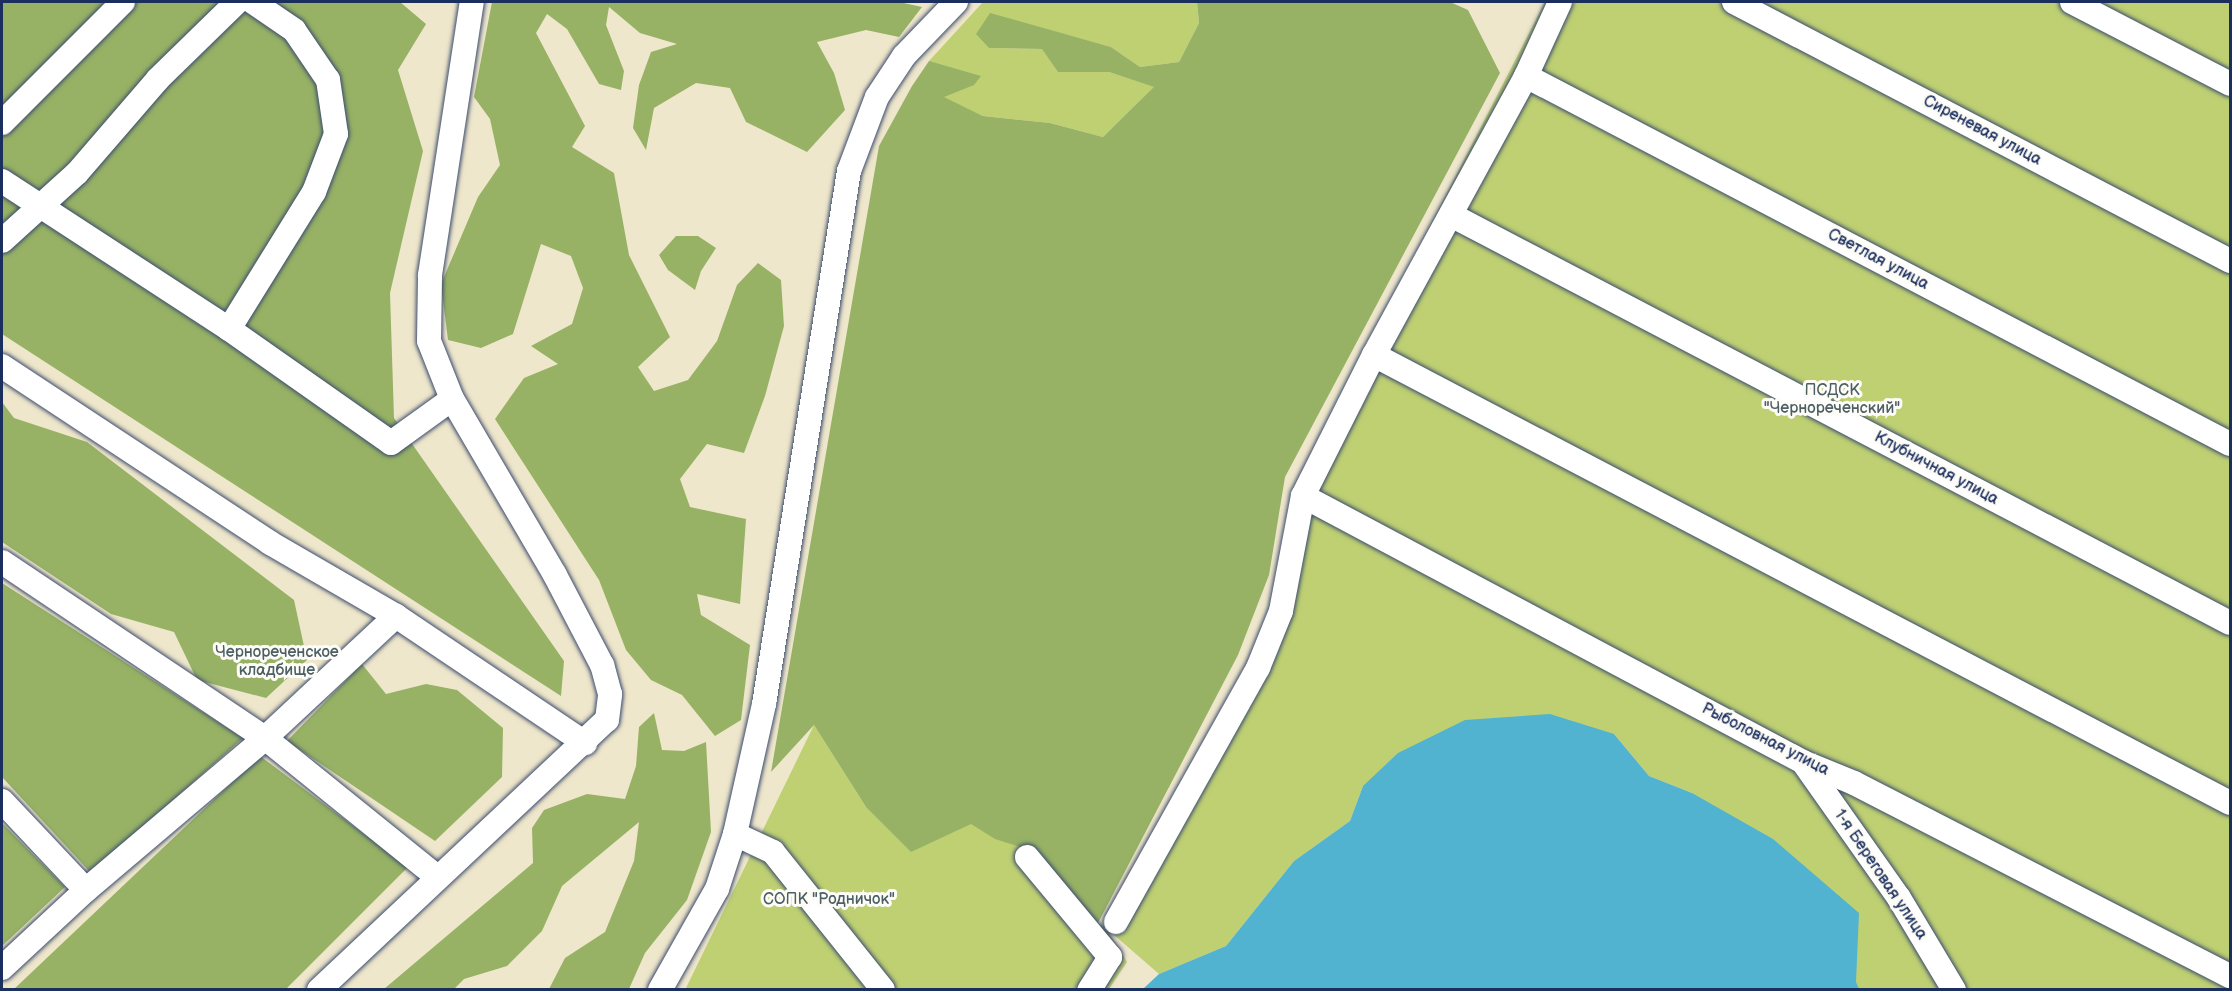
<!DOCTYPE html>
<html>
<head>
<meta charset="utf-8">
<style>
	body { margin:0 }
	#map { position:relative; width:2232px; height:991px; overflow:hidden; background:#efe7cb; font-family:"Balsamiq Sans",sans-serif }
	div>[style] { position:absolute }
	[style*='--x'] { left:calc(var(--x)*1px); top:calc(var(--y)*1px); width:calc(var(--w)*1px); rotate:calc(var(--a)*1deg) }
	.green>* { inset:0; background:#bfd073 }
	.forest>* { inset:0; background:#97b265 }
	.water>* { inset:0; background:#51b3d0 }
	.roads { filter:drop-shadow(0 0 2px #3b4b6e) drop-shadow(0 0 2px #3b4b6e) }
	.minor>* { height:24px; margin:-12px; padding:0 12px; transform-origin:12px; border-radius:12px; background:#fff }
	span { translate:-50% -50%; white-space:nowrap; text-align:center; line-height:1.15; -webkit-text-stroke:6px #fdfcf7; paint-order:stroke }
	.street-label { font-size:16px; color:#1b2f5e }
	.park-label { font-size:16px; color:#4c5f64 }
	.frame { position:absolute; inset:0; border:3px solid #1b2f5e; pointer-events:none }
</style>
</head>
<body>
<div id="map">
	<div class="green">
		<div style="clip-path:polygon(983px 2px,1197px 2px,1199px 23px,1179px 62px,1140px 67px,1111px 47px,989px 14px,989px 48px,1043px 49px,1058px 72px,1109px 72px,1155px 87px,1103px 137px,1050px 123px,983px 116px,943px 97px,929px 61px)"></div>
		<div style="clip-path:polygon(1545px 2px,2230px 2px,2230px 989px,1859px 989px,1692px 793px,1649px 776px,1614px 734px,1363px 786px,1350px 821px,1294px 861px,1226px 946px,1159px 974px,1106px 928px,1127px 962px,1109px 989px,685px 990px,814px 725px,866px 807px,981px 793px,1098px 923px,1104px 926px,1230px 700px,1264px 629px,1281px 570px,1293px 493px)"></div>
	</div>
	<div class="forest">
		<div style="clip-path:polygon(2px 2px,400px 2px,426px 24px,398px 70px,423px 151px,390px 293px,394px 418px,564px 661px,561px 696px,2px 334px)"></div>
		<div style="clip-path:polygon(492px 2px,899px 2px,922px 7px,899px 37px,866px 30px,817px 42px,834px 73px,845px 110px,807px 152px,746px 122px,730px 88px,696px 83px,654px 108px,646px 150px,633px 128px,639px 85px,651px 52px,677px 44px,640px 33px,609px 7px,606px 25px,624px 71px,621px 90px,599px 84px,567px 29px,547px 14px,536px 33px,585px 126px,572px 147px,614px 173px,629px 255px,670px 337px,638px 367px,654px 391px,688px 380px,717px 341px,737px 285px,758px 263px,781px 280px,784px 326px,765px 396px,744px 453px,707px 444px,680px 479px,690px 507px,746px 519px,740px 604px,697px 594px,701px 615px,750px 645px,741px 720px,715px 736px,682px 695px,651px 680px,626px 650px,599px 580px,495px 419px,524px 378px,558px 364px,531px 346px,572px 324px,583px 288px,571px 256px,541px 244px,513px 334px,481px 348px,448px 340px,441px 284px,478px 197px,500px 165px,490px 119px,474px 97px)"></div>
		<div style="clip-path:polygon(1197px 2px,1450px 2px,1468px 10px,1500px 73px,1285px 477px,1269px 575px,1238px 655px,1098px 923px,1033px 851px,995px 839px,971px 824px,911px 852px,866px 807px,814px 725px,771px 772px,879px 146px,912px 86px,929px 61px,981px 76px,974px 85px,944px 97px,983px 116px,1050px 123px,1103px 137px,1154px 87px,1109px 72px,1058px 72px,1042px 49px,989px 48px,976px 34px,990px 13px,1111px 47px,1140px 67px,1179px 62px,1199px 23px)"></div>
		<div style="clip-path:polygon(676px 236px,698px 236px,716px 248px,701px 271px,695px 290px,668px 270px,659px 255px)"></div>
		<div style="clip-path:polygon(2px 402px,14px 418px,87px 442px,294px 600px,307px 660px,266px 698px,197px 680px,174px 632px,111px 614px,2px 542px)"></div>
		<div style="clip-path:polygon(2px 583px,243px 738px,91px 873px,2px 777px)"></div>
		<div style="clip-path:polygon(362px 664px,386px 694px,426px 684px,457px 690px,503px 728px,502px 777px,435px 841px,287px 741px)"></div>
		<div style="clip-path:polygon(654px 713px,662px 750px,684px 751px,706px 742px,711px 832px,687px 900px,645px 953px,629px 989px,549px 989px,565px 958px,605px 932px,634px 861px,639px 822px,562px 886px,542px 931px,507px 966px,464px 979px,454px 989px,384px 989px,533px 863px,532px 828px,544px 810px,587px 794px,625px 799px,636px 766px,639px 727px)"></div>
		<div style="clip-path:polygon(260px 756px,408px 867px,286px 989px,13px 990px)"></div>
		<div style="clip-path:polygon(2px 823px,65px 887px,2px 946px)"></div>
	</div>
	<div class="water">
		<div style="clip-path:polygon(1550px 714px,1614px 734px,1649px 776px,1692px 793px,1773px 839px,1859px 913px,1856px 982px,1859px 989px,1143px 989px,1159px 974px,1226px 946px,1294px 861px,1350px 821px,1363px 786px,1398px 753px,1465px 720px)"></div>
	</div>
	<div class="roads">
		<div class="minor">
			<div style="--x:1734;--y:2;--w:560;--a:27.57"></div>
			<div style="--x:2072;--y:2;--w:178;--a:27.4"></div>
			<div style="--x:1526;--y:76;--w:794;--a:27.6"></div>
			<div style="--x:2;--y:123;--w:171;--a:-45"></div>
			<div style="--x:2;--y:181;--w:271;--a:33.1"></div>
			<div style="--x:229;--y:329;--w:198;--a:35.1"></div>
			<div style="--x:391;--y:443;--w:75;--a:-35.8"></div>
			<div style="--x:1451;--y:215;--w:879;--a:27.64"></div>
			<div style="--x:2;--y:241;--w:101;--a:-42.2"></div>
			<div style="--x:77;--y:173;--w:124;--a:-49.2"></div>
			<div style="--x:158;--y:79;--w:110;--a:-44.3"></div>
			<div style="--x:229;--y:329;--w:161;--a:-58.2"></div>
			<div style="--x:314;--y:192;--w:62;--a:-69.2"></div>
			<div style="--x:336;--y:134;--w:55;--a:-98.4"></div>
			<div style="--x:328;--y:80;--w:60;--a:-124.2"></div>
			<div style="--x:294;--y:30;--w:50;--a:-145.7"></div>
			<div style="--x:1374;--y:355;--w:966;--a:27.63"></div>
			<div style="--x:2;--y:366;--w:321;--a:33.4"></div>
			<div style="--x:270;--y:543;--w:146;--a:30.1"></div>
			<div style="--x:396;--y:616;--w:228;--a:33.9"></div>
			<div style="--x:1303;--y:496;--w:566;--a:28.01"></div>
			<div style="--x:1803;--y:762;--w:55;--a:22.4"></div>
			<div style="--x:1854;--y:783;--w:423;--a:27.2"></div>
			<div style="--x:2;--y:562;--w:316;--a:33.8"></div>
			<div style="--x:265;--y:738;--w:221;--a:38.9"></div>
			<div style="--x:1803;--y:762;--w:166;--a:54.8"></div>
			<div style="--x:1899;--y:898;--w:107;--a:59.1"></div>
			<div style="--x:2;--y:801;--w:122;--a:46.7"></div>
			<div style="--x:735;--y:834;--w:42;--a:25.3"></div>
			<div style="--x:773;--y:852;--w:176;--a:51.4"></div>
			<div style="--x:1027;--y:857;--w:130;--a:50.3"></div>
			<div style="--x:1110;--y:957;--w:39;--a:122"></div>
			<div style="--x:1116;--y:922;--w:291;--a:-60.8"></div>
			<div style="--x:1258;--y:668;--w:61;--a:-68"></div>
			<div style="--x:1281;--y:611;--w:117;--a:-79.2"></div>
			<div style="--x:1303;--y:496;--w:158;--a:-63.3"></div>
			<div style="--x:1374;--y:355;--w:318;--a:-61.4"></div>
			<div style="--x:1526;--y:76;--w:81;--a:-65.3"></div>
			<div style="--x:2;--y:968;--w:115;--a:-42.9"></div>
			<div style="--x:86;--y:890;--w:235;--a:-40.3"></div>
			<div style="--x:265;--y:738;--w:179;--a:-43"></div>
			<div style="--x:319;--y:990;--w:395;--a:-43.2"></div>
			<div style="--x:607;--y:720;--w:26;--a:-83"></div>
			<div style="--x:610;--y:694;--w:30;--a:-105"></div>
			<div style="--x:602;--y:665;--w:102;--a:-117.6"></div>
			<div style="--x:555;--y:575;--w:204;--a:-120.3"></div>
			<div style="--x:452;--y:399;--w:62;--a:-111.6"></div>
			<div style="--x:429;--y:341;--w:66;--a:-89.1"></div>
			<div style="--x:430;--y:275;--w:276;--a:-81.3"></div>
			<div style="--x:660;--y:990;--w:116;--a:-60.6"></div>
			<div style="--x:717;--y:889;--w:58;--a:-71.9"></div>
			<div style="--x:735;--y:834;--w:133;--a:-77.4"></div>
			<div style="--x:764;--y:704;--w:540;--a:-80.94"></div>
			<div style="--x:849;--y:171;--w:79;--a:-69.3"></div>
			<div style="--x:877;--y:97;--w:49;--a:-56.6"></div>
			<div style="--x:904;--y:56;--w:75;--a:-46.1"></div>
		</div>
	</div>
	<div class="street-label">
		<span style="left:1982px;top:131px;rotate:28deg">Сиреневая улица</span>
		<span style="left:1878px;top:260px;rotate:28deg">Светлая улица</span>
		<span style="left:1936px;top:469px;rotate:28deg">Клубничная улица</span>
		<span style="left:1765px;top:740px;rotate:27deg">Рыболовная улица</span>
		<span style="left:1880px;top:875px;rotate:56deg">1-я Береговая улица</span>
	</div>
	<div class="park-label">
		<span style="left:1832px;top:400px">ПСДСК<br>"Чернореченский"</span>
		<span style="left:277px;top:662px">Чернореченское<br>кладбище</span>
		<span style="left:829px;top:900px">СОПК "Родничок"</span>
	</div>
	<div class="frame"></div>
</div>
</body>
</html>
